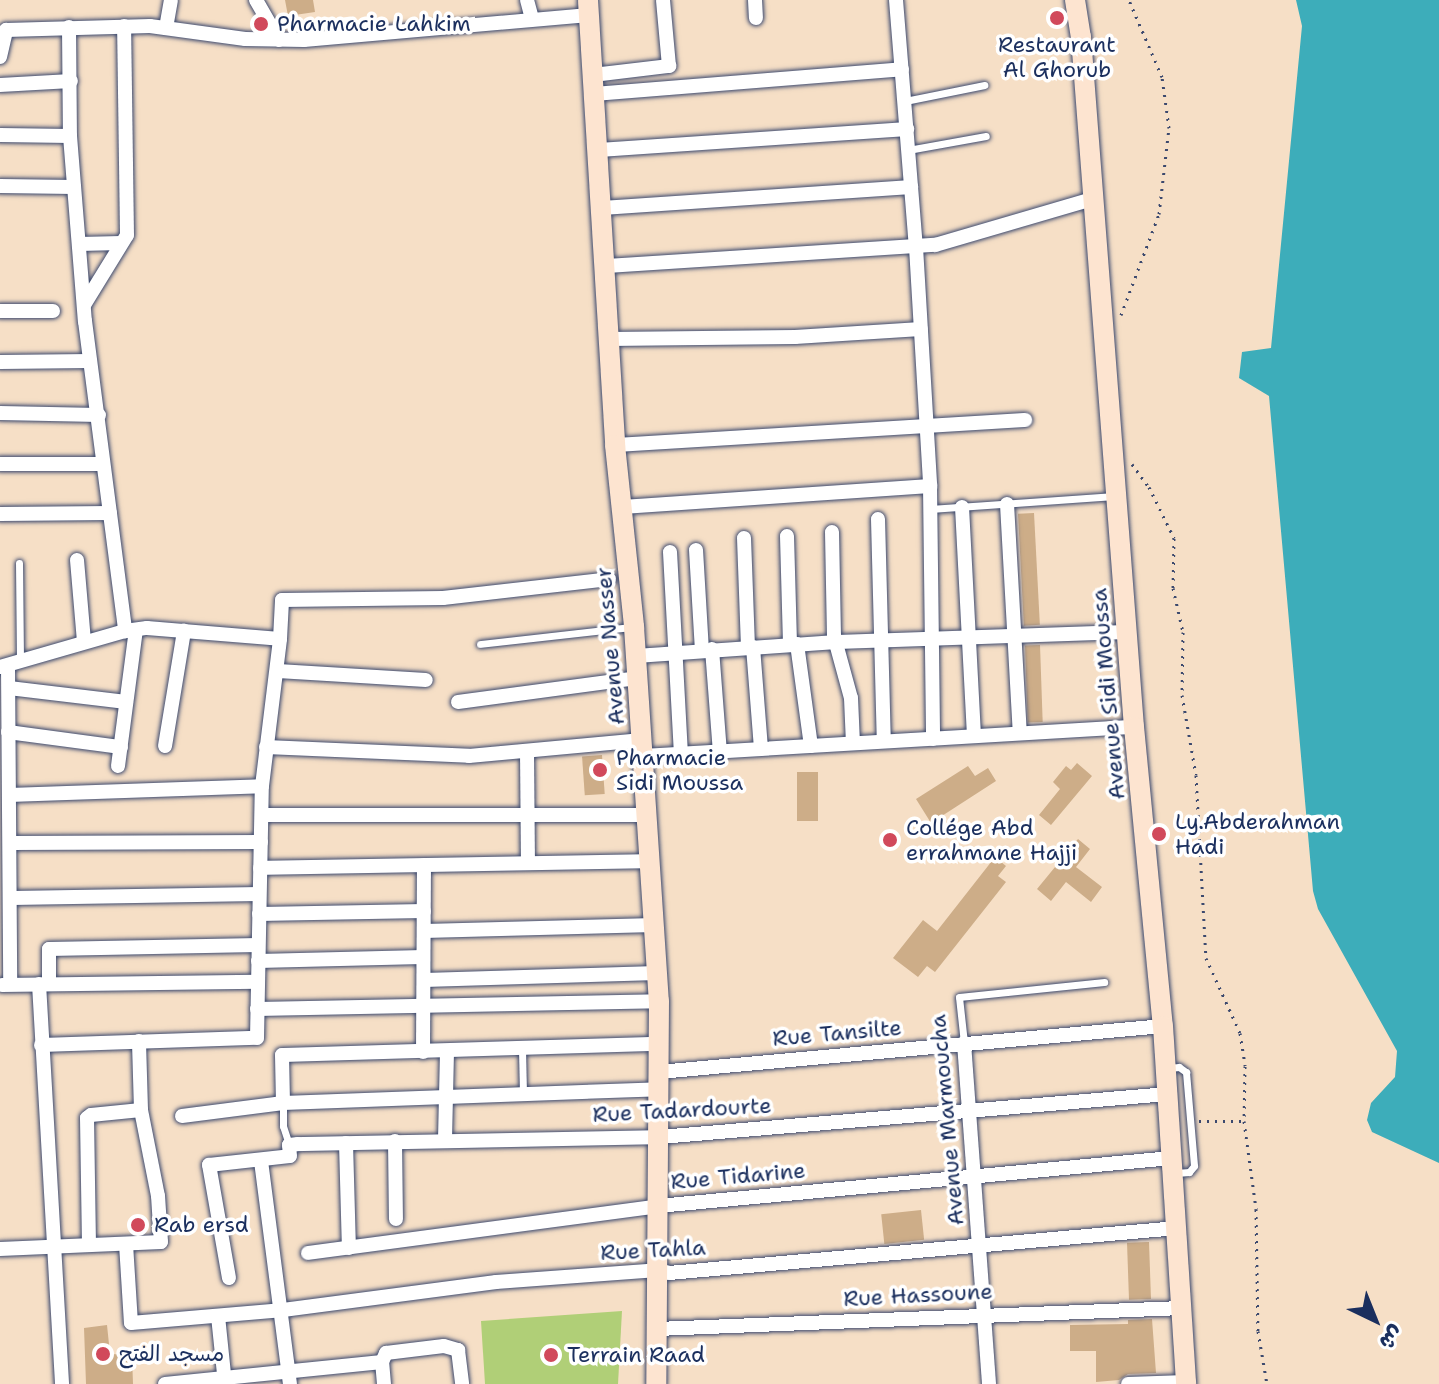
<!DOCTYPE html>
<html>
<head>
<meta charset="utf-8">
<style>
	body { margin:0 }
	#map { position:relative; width:1439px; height:1384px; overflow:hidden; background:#f6dfc6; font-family:"Shantell Sans","Playpen Sans Arabic",sans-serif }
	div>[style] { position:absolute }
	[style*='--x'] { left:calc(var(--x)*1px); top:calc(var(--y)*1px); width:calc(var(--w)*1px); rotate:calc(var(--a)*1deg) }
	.green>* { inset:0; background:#b0cf77 }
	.water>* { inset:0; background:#3dadba }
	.building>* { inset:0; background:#cdad88; transform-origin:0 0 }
	.path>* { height:3px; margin-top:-1.5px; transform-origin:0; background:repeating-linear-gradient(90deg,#3c496e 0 2px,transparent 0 8px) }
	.roads { filter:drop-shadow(0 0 2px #3c496e) drop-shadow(0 0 2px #3c496e) }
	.lane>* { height:7px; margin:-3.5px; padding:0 3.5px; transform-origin:3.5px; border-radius:3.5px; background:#fff }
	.street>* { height:14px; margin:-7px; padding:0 7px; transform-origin:7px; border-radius:7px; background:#fff }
	.secondary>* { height:20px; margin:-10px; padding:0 10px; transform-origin:10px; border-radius:10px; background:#fde4d0 }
	.dots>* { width:22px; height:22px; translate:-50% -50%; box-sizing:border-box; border:4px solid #fff; border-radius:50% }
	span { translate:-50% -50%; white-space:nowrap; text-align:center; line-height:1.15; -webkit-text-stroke:7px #fff; paint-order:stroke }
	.poi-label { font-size:22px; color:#1b2f5e }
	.left { translate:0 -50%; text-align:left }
	.street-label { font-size:22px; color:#1b2f5e }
	.north { position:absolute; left:1335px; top:1280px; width:80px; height:80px; -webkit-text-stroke:6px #fff; paint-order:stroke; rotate:137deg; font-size:22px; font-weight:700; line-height:32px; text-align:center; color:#1b2f5e }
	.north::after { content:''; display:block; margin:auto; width:28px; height:36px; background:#1b2f5e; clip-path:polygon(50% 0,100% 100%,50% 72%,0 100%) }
</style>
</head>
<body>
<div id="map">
	<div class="green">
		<div style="clip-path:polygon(622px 1311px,618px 1384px,485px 1384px,481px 1321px)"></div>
	</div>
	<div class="water">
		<div style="clip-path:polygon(1296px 0,1439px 0,1439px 1163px,1372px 1132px,1367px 1120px,1371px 1103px,1395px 1077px,1397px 1051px,1318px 909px,1313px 891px,1269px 396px,1239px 378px,1242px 352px,1271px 348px,1302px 26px)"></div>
	</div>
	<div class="building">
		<div style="clip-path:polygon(285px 0,313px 0,315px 12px,288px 16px)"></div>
		<div style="left:1034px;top:513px;width:112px;height:16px;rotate:87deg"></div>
		<div style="left:1040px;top:645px;width:77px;height:15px;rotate:88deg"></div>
		<div style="left:602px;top:755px;width:39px;height:20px;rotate:86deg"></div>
		<div style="clip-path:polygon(1077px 763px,1092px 776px,1051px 825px,1039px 815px,1060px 789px,1053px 782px,1066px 766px,1071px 770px)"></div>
		<div style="clip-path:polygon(968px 766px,975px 776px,988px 768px,996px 781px,931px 823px,916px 799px)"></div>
		<div style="left:797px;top:772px;width:21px;height:49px"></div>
		<div style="clip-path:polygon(1078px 839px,1090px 849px,1076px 867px,1102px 887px,1091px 902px,1066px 882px,1051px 901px,1037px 889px)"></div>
		<div style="clip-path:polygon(995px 857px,1006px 866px,998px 876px,1006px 882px,935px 972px,927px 966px,918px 977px,893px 958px,923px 920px,937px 931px)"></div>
		<div style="left:921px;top:1210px;width:30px;height:40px;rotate:84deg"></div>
		<div style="left:1149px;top:1242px;width:57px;height:22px;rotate:88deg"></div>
		<div style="clip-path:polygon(1152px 1319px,1156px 1373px,1128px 1374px,1119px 1380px,1096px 1382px,1096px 1351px,1070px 1351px,1070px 1325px,1128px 1324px,1128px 1320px)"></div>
		<div style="clip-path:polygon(107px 1325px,110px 1354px,132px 1355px,133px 1384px,86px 1384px,84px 1328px)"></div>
	</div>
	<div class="path">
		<div style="--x:1121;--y:315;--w:108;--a:-69.4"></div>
		<div style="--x:1159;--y:214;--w:87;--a:-83.4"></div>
		<div style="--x:1169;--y:128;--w:51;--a:-97.8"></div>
		<div style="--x:1162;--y:77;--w:84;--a:-113.2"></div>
		<div style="--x:1132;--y:464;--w:29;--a:54"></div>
		<div style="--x:1149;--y:487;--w:57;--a:63.9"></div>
		<div style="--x:1174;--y:538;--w:50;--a:91.1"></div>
		<div style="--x:1173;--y:588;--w:45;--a:77.2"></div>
		<div style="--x:1183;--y:632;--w:63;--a:90.9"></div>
		<div style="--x:1182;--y:695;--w:81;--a:80.1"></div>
		<div style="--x:1196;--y:775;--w:183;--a:86.9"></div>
		<div style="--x:1206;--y:958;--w:82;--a:65.6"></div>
		<div style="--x:1240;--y:1033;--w:33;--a:81"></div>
		<div style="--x:1245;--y:1066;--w:55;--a:91"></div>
		<div style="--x:1244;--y:1121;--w:89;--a:82.2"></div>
		<div style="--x:1256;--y:1209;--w:122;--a:89.1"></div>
		<div style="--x:1258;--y:1331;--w:54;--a:80.4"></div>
		<div style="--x:1199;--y:1121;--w:45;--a:0"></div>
	</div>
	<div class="roads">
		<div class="lane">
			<div style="--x:905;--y:101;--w:81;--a:-11.4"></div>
			<div style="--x:908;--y:150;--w:79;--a:-10.2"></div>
			<div style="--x:930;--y:509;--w:185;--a:-4"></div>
			<div style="--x:19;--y:563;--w:98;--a:89.4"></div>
			<div style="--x:480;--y:644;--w:153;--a:-6.4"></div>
			<div style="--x:964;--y:1043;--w:46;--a:-96.2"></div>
			<div style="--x:959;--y:997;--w:146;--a:-5.9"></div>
			<div style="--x:522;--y:1049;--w:45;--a:88.7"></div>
			<div style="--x:1169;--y:1068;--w:10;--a:-6"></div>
			<div style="--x:1179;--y:1067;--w:9;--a:36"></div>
			<div style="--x:1186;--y:1072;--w:94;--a:85.1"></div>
			<div style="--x:1194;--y:1166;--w:8;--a:130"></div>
			<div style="--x:1189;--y:1172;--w:13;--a:176"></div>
			<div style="--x:283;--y:1103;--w:23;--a:90"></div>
			<div style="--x:283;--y:1126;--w:20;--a:72"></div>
		</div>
		<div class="street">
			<div style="--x:256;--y:0;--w:46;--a:60.1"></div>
			<div style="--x:527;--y:0;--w:20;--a:75"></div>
			<div style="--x:755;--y:0;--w:18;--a:87"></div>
			<div style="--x:896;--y:0;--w:248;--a:85.4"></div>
			<div style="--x:916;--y:247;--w:239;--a:86.6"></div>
			<div style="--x:930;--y:486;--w:253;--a:89.3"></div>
			<div style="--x:69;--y:27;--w:109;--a:89.5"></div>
			<div style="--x:70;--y:136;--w:186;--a:85.4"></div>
			<div style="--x:85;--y:321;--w:313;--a:82.6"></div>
			<div style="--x:166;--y:28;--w:28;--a:-80"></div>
			<div style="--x:0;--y:57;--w:28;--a:-77"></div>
			<div style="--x:6;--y:30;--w:144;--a:-1.6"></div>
			<div style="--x:150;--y:26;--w:96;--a:7.8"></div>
			<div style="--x:245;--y:39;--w:59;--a:1"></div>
			<div style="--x:304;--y:40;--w:286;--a:-5"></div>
			<div style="--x:593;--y:75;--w:77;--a:-6.8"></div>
			<div style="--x:669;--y:66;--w:66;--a:-95.2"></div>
			<div style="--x:0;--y:85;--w:71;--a:-3.2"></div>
			<div style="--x:594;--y:94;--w:309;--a:-4.6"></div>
			<div style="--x:0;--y:135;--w:70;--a:0.8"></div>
			<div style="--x:599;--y:150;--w:309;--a:-3.9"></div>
			<div style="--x:0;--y:186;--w:74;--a:0.8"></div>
			<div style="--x:602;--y:208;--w:310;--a:-3.9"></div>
			<div style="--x:79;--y:244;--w:42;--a:-1.4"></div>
			<div style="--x:606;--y:266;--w:330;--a:-3.7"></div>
			<div style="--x:935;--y:245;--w:164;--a:-16.3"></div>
			<div style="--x:84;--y:305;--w:82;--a:-58.4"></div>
			<div style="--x:127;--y:235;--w:209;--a:-90.8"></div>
			<div style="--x:0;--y:311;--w:53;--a:0"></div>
			<div style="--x:609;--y:339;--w:186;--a:-0.6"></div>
			<div style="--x:795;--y:337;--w:126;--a:-3.6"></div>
			<div style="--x:0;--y:362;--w:90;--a:-0.6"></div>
			<div style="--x:0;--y:413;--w:99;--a:1.2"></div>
			<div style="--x:615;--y:445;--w:411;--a:-3.5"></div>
			<div style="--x:0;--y:464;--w:103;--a:0"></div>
			<div style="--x:1007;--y:504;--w:229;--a:86.8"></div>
			<div style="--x:622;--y:507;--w:309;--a:-3.9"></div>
			<div style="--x:962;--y:507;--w:229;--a:87"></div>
			<div style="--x:0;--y:514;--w:110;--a:-0.5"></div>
			<div style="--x:878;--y:519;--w:222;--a:88.5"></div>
			<div style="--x:832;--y:532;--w:104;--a:88.9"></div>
			<div style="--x:834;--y:636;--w:64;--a:74.7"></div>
			<div style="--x:851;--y:698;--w:45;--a:87.5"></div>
			<div style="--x:787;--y:536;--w:109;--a:88.4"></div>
			<div style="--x:744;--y:538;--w:109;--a:87.9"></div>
			<div style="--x:696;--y:550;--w:100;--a:86.6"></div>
			<div style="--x:670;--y:552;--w:202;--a:86.9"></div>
			<div style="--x:77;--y:560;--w:82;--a:85.1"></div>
			<div style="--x:797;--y:644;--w:103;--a:82.2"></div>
			<div style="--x:753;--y:647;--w:102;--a:85.5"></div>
			<div style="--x:712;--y:649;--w:103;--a:85.6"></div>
			<div style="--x:636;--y:656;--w:201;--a:-4"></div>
			<div style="--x:837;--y:642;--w:289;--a:-2"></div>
			<div style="--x:8;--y:666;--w:318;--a:89.6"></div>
			<div style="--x:0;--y:667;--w:130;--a:-16.1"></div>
			<div style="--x:125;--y:631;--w:22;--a:-8"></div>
			<div style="--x:147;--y:628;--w:133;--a:4.7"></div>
			<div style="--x:280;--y:639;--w:39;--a:-87"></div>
			<div style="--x:282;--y:600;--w:161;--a:-0.7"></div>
			<div style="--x:443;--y:598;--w:167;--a:-6.5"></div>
			<div style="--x:278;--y:671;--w:148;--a:3.5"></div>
			<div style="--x:9;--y:688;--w:118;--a:6.8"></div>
			<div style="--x:458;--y:702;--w:182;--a:-7.6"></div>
			<div style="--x:8;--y:732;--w:114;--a:7.6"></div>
			<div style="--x:165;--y:746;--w:117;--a:-80.6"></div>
			<div style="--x:266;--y:747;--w:203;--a:2.5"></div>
			<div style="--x:469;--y:756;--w:174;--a:-5.3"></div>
			<div style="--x:527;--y:751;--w:112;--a:89.5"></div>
			<div style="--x:643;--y:756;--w:492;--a:-3.4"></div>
			<div style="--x:118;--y:766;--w:137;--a:-82.5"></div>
			<div style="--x:9;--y:795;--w:253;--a:-2"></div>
			<div style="--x:262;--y:815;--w:386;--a:0"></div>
			<div style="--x:10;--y:843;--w:251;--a:-0.2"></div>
			<div style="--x:260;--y:868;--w:391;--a:-1"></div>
			<div style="--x:12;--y:898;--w:247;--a:-0.9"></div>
			<div style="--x:259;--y:914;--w:165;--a:-1"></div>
			<div style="--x:424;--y:931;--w:231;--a:-1.5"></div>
			<div style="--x:258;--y:961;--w:165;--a:-1.4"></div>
			<div style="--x:424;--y:980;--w:233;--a:-1.7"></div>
			<div style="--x:39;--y:984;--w:401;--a:86.7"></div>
			<div style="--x:49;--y:984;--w:35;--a:-90"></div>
			<div style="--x:49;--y:949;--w:209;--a:-1.1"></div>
			<div style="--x:2;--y:985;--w:256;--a:-0.7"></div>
			<div style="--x:257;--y:1009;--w:402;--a:-1.1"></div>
			<div style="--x:964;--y:1043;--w:342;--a:85.8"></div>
			<div style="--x:41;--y:1045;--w:216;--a:-1.9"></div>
			<div style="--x:257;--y:1038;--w:252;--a:-88.9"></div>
			<div style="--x:262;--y:786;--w:148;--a:-83"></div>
			<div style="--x:423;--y:1052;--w:187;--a:-89.7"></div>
			<div style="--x:659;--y:1072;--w:506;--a:-5.21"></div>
			<div style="--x:283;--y:1103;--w:48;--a:-91.2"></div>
			<div style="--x:282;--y:1055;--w:378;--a:-1.7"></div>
			<div style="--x:182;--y:1116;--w:102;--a:-7.3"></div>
			<div style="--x:283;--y:1103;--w:377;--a:-2.1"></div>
			<div style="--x:445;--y:1140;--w:89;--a:-88.7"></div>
			<div style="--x:395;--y:1141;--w:78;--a:89.3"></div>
			<div style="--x:346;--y:1143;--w:105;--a:88.4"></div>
			<div style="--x:261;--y:1161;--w:225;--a:82.6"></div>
			<div style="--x:126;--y:1244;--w:79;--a:86.4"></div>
			<div style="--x:131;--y:1323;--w:153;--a:-4.9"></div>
			<div style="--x:283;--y:1310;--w:215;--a:-7.5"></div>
			<div style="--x:496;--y:1282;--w:162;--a:-4.2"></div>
			<div style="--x:658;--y:1270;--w:11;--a:15"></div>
			<div style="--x:669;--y:1273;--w:510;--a:-5.06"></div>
			<div style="--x:89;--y:1245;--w:127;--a:-90.9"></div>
			<div style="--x:87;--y:1118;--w:5;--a:-37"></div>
			<div style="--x:91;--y:1115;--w:50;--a:-5.7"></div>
			<div style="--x:0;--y:1249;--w:161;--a:-2.5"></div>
			<div style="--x:161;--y:1242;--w:46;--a:-93.7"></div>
			<div style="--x:158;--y:1196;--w:88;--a:-101.2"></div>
			<div style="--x:141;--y:1110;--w:69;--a:-91.7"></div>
			<div style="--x:308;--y:1253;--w:353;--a:-7.6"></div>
			<div style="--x:658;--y:1206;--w:516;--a:-5.34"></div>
			<div style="--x:229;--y:1278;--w:115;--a:-100"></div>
			<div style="--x:209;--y:1165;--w:81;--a:-6.3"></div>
			<div style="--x:290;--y:1156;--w:11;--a:-95"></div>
			<div style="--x:289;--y:1145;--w:9;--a:-6"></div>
			<div style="--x:298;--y:1144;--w:362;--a:-1.1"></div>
			<div style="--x:660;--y:1137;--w:510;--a:-4.84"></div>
			<div style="--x:218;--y:1316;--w:68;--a:84.1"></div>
			<div style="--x:657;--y:1329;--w:525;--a:-2.29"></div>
			<div style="--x:165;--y:1384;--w:218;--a:-5.8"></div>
			<div style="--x:384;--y:1384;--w:22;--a:-95"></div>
			<div style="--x:382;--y:1362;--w:10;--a:-66"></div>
			<div style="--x:386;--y:1353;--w:58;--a:-6.9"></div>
			<div style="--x:444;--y:1346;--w:15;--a:16"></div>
			<div style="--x:458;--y:1350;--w:34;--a:83"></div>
			<div style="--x:1128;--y:1384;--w:58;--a:-2"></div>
		</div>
		<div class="secondary">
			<div style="--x:588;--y:0;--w:446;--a:86.5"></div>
			<div style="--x:615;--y:445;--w:183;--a:84"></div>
			<div style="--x:634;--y:627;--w:375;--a:86.2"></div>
			<div style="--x:659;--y:1001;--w:383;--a:90.4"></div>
			<div style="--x:1075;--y:0;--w:37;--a:81"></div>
			<div style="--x:1081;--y:37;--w:692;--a:85.61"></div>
			<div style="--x:1134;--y:727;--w:300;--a:84.5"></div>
			<div style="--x:1163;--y:1026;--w:359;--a:86.3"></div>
		</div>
	</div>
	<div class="dots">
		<div style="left:1057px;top:18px;background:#d1495b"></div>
		<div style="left:261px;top:24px;background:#d1495b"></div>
		<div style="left:600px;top:770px;background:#d1495b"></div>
		<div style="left:1159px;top:834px;background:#d1495b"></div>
		<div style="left:890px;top:840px;background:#d1495b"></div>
		<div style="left:138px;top:1225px;background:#d1495b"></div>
		<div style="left:103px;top:1354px;background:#d1495b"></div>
		<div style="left:551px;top:1355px;background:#d1495b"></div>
	</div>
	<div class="poi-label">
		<span class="left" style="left:277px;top:24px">Pharmacie Lahkim</span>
		<span style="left:1057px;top:57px">Restaurant<br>Al Ghorub</span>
		<span class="left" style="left:616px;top:770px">Pharmacie<br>Sidi Moussa</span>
		<span class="left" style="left:1175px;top:834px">Ly.Abderahman<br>Hadi</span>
		<span class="left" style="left:906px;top:840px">Collége Abd<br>errahmane Hajji</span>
		<span class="left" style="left:154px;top:1225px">Rab ersd</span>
		<span class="left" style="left:119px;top:1354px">مسجد الفتح</span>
		<span class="left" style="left:567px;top:1355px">Terrain Raad</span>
	</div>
	<div class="street-label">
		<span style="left:610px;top:646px;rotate:-95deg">Avenue Nasser</span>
		<span style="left:1108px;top:694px;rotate:-95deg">Avenue Sidi Moussa</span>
		<span style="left:837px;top:1033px;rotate:-5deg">Rue Tansilte</span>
		<span style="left:682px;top:1110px;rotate:-3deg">Rue Tadardourte</span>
		<span style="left:947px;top:1120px;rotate:-95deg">Avenue Marmoucha</span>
		<span style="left:738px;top:1176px;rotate:-5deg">Rue Tidarine</span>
		<span style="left:653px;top:1250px;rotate:-3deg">Rue Tahla</span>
		<span style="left:918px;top:1295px;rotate:-3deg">Rue Hassoune</span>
	</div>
	<div class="north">ش</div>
</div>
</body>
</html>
